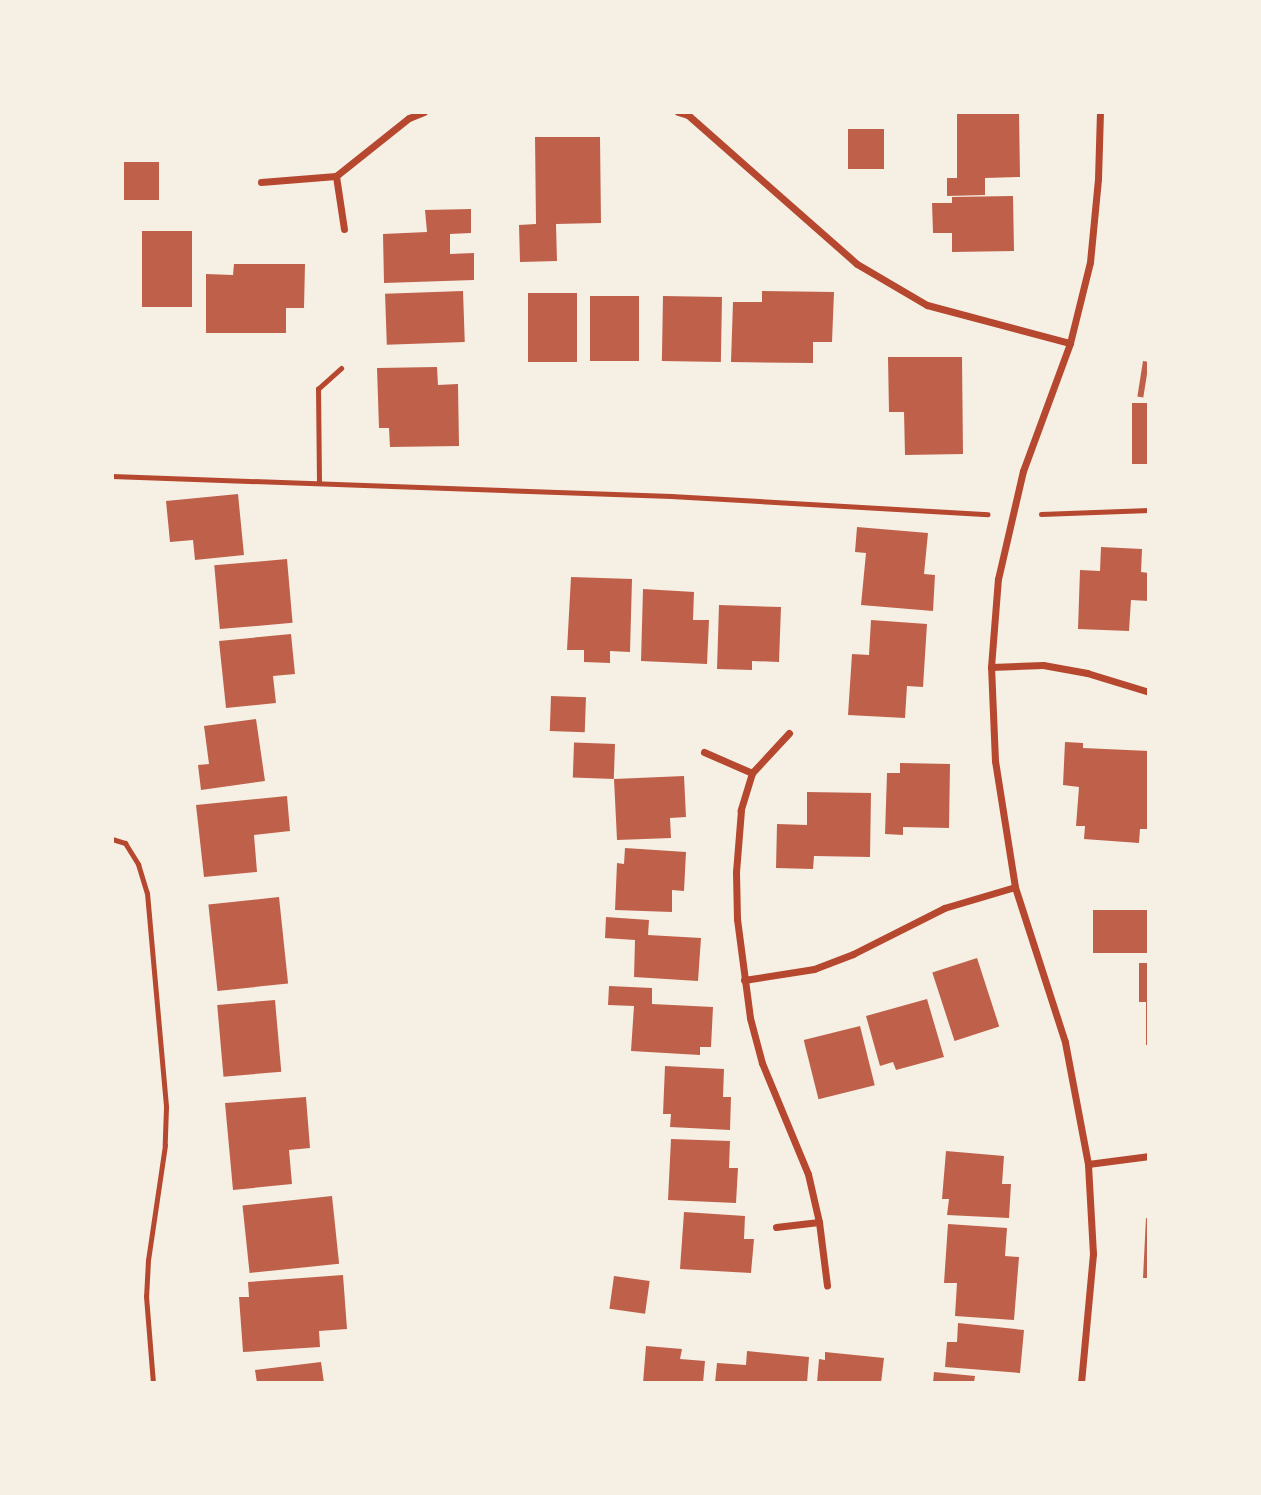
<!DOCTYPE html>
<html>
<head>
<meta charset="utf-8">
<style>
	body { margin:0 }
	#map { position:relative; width:1261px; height:1495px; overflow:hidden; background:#f6efe4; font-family:Helvetica,sans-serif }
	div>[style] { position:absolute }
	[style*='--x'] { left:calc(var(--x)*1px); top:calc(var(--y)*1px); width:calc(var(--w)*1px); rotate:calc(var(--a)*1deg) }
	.building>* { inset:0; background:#bf614a; transform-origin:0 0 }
	.path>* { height:4.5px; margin:-2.25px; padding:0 2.25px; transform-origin:2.25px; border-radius:2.25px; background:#b5482f }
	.service>* { height:5px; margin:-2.5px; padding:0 2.5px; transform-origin:2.5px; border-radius:2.5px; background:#b5482f }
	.minor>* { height:7px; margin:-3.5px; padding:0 3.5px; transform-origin:3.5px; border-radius:3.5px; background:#b5482f }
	span { translate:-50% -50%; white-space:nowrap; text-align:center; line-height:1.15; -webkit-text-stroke:5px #f6efe4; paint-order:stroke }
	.frame { position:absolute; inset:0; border:114px solid #f6efe4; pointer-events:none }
</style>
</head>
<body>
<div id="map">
	<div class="building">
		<div style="clip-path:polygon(957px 112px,1019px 112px,1020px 177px,985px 178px,985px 195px,947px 196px,947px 178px,957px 178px)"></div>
		<div style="left:848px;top:129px;width:36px;height:40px"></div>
		<div style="clip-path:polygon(535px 137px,600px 137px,601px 223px,556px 224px,557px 261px,520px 262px,519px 225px,536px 224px)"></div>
		<div style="left:124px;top:162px;width:35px;height:38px"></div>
		<div style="clip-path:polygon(1013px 196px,1014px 251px,952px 252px,952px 233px,933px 233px,932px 203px,952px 203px,952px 197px)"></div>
		<div style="clip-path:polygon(471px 209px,471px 233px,450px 234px,450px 254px,474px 253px,474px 280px,384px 283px,383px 234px,427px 232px,425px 210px)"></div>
		<div style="left:142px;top:231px;width:50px;height:76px"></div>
		<div style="clip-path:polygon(234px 264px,305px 264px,304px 308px,286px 308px,286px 333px,206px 333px,206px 274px,233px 275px)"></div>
		<div style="left:463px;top:291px;width:51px;height:78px;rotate:88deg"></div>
		<div style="clip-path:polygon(762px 291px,834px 292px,832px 342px,813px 342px,813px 363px,731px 362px,733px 302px,762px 302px)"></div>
		<div style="left:528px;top:293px;width:49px;height:69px"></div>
		<div style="left:590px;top:296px;width:49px;height:65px"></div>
		<div style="left:663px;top:296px;width:59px;height:65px;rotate:1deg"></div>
		<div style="clip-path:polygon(888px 357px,962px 357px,963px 454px,905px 455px,904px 412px,889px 412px)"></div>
		<div style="left:1143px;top:361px;width:6px;height:36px;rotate:9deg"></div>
		<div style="clip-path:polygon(437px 367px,438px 385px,458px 384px,459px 446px,390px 447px,389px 428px,379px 428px,377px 368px)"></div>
		<div style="left:1132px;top:403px;width:17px;height:61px"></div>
		<div style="clip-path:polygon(238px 494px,244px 555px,195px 560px,193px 540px,170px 542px,166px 501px)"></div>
		<div style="clip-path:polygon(857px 527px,928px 533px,924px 574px,935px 575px,933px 611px,861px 605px,866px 553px,855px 552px)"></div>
		<div style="clip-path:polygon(1101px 547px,1142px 549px,1141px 572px,1149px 573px,1149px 601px,1131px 600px,1129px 631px,1078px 629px,1080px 570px,1100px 571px)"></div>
		<div style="left:287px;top:559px;width:64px;height:73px;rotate:85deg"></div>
		<div style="clip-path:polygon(571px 577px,632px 579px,630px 652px,610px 651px,610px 663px,584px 662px,584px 650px,567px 650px)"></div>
		<div style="clip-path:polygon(643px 589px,694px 592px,693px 620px,709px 620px,707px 664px,641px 661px)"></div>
		<div style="clip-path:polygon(719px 605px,781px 607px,779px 662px,752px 661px,752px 670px,717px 669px)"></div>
		<div style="clip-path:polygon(871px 620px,927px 624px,923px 687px,907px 686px,905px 718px,848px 715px,852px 654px,869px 655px)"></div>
		<div style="clip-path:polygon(291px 634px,295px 674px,273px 676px,276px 703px,226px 708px,219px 641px)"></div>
		<div style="left:551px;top:696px;width:35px;height:35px;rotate:2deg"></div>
		<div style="clip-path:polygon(256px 719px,265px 781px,201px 790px,198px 765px,209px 764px,204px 726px)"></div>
		<div style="clip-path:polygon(1065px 742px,1083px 743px,1083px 748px,1149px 751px,1149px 829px,1140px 829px,1139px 843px,1084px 839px,1085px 826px,1076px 826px,1079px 787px,1063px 785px)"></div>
		<div style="left:615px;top:744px;width:35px;height:41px;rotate:92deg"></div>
		<div style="clip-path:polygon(900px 763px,950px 764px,949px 828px,903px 827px,903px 835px,885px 834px,887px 773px,900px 773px)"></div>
		<div style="clip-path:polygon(684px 776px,686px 817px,670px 818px,671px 838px,617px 840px,614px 779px)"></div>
		<div style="clip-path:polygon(807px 792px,871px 793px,870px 857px,814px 856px,813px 869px,776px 868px,777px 824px,807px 825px)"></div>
		<div style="clip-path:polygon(287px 796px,290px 831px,254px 835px,257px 872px,204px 877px,196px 805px)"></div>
		<div style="clip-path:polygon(625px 848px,686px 852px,684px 891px,672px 890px,672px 912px,615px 910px,617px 863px,624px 864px)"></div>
		<div style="left:279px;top:897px;width:87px;height:71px;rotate:84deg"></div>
		<div style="left:1149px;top:910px;width:43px;height:56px;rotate:90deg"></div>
		<div style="clip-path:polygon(606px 917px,649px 920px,648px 935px,701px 938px,698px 981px,634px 977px,635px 940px,605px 938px)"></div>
		<div style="left:977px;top:958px;width:72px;height:47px;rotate:72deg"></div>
		<div style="clip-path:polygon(1139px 963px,1149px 963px,1149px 1045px,1146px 1045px,1146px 1002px,1139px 1002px)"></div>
		<div style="clip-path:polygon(609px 986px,652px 988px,652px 1004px,713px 1007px,711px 1047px,700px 1047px,700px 1055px,631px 1051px,634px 1006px,608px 1005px)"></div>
		<div style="clip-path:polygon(927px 999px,944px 1057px,896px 1070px,893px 1062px,880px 1066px,866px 1016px)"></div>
		<div style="left:275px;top:1000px;width:72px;height:58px;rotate:85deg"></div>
		<div style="left:860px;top:1026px;width:61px;height:58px;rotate:76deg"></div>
		<div style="clip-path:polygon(665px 1066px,724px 1069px,723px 1097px,731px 1097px,730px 1130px,670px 1127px,671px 1114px,663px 1114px)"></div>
		<div style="clip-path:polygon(306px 1097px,310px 1148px,289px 1150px,292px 1184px,233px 1190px,225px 1103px)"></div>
		<div style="clip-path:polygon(671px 1139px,730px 1141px,729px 1168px,738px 1168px,736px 1203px,668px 1200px)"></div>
		<div style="clip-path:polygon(946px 1151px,1004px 1156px,1002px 1184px,1011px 1184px,1009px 1218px,947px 1215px,949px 1199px,942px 1199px)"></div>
		<div style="left:332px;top:1196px;width:68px;height:90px;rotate:84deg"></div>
		<div style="clip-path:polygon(684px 1212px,745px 1216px,744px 1239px,754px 1239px,751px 1273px,680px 1269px)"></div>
		<div style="clip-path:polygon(1146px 1218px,1149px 1219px,1149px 1278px,1143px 1278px)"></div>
		<div style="clip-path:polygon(948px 1224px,1007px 1228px,1005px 1256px,1019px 1257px,1014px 1320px,955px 1316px,957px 1283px,944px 1283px)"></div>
		<div style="clip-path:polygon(343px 1275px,347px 1329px,319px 1331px,320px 1347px,243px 1352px,239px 1297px,249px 1297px,248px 1282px)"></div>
		<div style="left:614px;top:1276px;width:36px;height:33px;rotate:8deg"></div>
		<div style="clip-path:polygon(958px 1323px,1024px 1330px,1020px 1373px,945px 1367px,947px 1342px,957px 1342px)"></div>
		<div style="clip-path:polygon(646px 1346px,682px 1349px,680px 1359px,705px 1361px,703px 1383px,643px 1383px)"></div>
		<div style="clip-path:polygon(747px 1351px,809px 1357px,807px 1383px,715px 1383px,717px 1363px,746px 1365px)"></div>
		<div style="clip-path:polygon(825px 1352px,884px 1358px,881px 1383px,817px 1383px,819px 1359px,825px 1360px)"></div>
		<div style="clip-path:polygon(321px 1362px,324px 1383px,257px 1383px,255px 1370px)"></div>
		<div style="clip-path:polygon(934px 1372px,975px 1376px,974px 1383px,933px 1383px)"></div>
	</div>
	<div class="path">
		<div style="--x:112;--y:476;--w:559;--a:2.05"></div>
		<div style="--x:671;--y:496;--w:317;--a:3.3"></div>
		<div style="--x:319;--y:482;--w:93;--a:-90.6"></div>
		<div style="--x:318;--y:389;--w:31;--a:-42"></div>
		<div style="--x:1041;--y:514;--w:108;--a:-2.1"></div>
	</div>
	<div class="service">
		<div style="--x:112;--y:839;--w:14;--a:17"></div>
		<div style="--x:125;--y:843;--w:25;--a:58"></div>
		<div style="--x:138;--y:864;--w:30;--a:73"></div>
		<div style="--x:147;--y:893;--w:215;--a:84.9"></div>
		<div style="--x:166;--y:1107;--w:38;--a:92"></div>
		<div style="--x:165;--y:1145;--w:116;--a:98.4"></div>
		<div style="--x:148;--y:1260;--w:36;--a:93"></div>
		<div style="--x:146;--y:1296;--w:87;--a:85.4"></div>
	</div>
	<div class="minor">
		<div style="--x:678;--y:112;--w:10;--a:17"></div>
		<div style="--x:688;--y:115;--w:225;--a:41.4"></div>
		<div style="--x:857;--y:264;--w:81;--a:30.4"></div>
		<div style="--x:927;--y:305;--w:148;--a:14.9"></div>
		<div style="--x:261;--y:182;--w:75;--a:-4.6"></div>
		<div style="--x:344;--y:229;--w:54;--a:-98.6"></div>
		<div style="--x:336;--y:176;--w:93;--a:-38.5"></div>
		<div style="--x:409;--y:118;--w:16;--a:-22"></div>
		<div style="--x:991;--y:667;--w:52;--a:-2.2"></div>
		<div style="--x:1043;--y:665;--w:45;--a:10.3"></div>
		<div style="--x:1087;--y:673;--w:65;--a:17"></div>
		<div style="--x:789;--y:733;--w:54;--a:132.8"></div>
		<div style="--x:752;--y:773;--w:39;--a:107"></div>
		<div style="--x:741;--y:810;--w:62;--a:94.6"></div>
		<div style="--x:736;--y:872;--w:47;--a:88.8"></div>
		<div style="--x:737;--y:919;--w:100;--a:82.5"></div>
		<div style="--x:750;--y:1018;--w:47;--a:75.1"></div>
		<div style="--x:762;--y:1063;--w:120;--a:67.5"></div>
		<div style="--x:808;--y:1174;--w:49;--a:77.1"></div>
		<div style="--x:819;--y:1222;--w:64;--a:82.8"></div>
		<div style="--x:704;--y:752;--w:52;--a:23.6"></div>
		<div style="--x:744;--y:980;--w:71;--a:-8.9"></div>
		<div style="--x:814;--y:969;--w:42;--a:-21"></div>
		<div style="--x:853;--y:954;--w:102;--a:-26.8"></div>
		<div style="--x:944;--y:908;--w:74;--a:-16.5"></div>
		<div style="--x:1088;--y:1164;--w:62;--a:-7.5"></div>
		<div style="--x:776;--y:1227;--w:43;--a:-6.6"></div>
		<div style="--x:1081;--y:1383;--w:130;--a:-84.7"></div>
		<div style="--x:1093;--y:1254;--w:90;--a:-93.2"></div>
		<div style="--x:1088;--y:1164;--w:124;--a:-100.7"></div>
		<div style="--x:1065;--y:1042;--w:163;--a:-107.9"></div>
		<div style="--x:1015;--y:887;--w:128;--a:-99"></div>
		<div style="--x:995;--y:761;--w:94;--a:-92.4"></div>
		<div style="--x:991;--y:667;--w:88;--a:-85.5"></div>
		<div style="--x:998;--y:579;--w:111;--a:-77"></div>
		<div style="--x:1023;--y:471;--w:136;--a:-69.8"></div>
		<div style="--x:1070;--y:343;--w:83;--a:-76.1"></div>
		<div style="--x:1090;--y:262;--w:83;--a:-84.5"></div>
		<div style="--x:1098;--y:179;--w:67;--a:-88.3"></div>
	</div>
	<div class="frame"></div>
</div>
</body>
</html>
